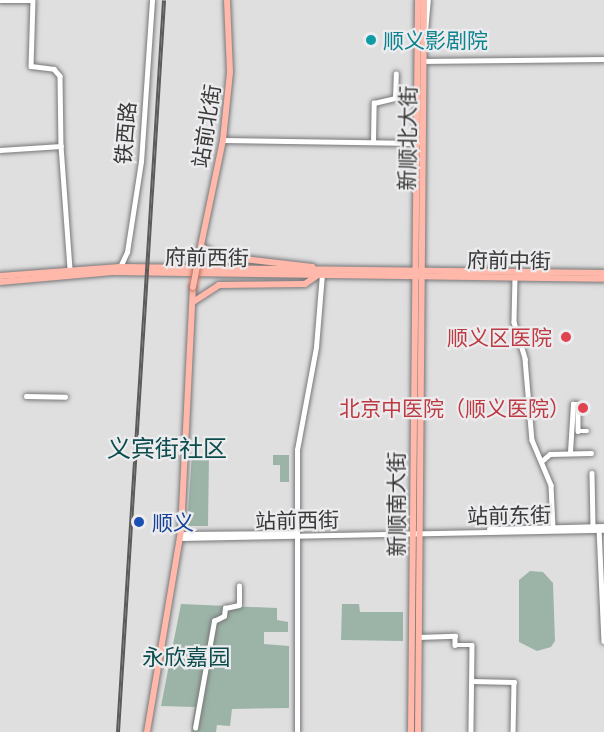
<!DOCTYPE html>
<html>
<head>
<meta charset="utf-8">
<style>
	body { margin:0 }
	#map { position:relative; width:604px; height:732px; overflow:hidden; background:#dfdfe0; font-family:Barlow,"Noto Sans SC",sans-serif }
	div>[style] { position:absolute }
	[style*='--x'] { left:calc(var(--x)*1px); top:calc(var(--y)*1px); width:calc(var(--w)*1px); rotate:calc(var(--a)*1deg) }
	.green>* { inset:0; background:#9cb4a7 }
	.roads { filter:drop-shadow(0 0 2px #777779) drop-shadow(0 0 2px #777779) }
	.minor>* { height:4.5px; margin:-2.25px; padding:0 2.25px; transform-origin:2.25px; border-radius:2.25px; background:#fff }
	.major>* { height:6px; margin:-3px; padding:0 3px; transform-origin:3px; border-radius:3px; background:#ffb8a9 }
	.rail>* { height:4px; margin-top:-2px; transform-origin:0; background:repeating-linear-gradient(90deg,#ececee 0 4.5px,#5b5b5b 0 9px); box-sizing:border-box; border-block:2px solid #5b5b5b }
	.bridges { filter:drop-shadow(0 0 2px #b96c5c) drop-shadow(0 0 2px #b96c5c) }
	.major-bridge>* { height:6px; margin:-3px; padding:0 3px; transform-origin:3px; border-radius:3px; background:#ffb8a9 }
	.dots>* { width:16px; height:16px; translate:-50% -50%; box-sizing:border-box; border:3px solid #ececee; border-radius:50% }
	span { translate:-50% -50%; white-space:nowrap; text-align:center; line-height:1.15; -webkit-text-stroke:4.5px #ececee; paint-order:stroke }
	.culture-label { font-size:21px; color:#0d838f }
	.left { translate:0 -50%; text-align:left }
	.street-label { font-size:21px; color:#383838 }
	.health-label { font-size:21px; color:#be3a42 }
	.right { translate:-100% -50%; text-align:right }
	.transit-label { font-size:21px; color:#164399 }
	.neighbourhood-label { font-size:22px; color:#0c4c4d }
	.quarter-label { font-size:24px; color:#0c4c4d }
</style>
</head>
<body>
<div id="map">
	<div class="green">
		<div style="clip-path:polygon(192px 454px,209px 455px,208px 526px,187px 526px)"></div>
		<div style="clip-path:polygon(273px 455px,289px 455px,289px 482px,280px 482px,280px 465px,273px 465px)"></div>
		<div style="clip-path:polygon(530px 571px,543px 572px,553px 583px,555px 641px,551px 647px,537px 651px,519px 642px,519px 580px)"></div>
		<div style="clip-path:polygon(181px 604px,277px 608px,277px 620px,288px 622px,288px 632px,264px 632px,264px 644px,289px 646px,289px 708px,232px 709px,230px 726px,217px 725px,216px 732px,191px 732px,195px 707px,161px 706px)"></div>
		<div style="clip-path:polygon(342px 604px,359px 604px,360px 612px,403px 612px,403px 641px,341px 640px)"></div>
	</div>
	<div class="roads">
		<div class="minor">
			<div style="--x:33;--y:0;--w:66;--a:91.7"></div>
			<div style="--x:31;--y:66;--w:23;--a:7"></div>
			<div style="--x:54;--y:69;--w:9;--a:49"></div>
			<div style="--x:60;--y:76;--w:70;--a:89.2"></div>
			<div style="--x:0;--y:1;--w:33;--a:0"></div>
			<div style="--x:425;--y:32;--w:32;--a:-85"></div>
			<div style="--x:423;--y:61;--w:181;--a:-0.6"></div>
			<div style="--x:223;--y:140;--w:194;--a:0.9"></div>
			<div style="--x:373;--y:142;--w:39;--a:-89"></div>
			<div style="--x:374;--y:103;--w:22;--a:-13"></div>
			<div style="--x:395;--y:98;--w:24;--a:-88"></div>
			<div style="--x:0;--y:150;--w:61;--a:-3.8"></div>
			<div style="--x:61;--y:146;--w:123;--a:85.8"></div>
			<div style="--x:120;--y:267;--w:17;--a:-65"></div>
			<div style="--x:127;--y:252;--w:91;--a:-81.2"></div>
			<div style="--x:141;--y:162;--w:162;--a:-86.1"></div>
			<div style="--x:515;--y:277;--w:45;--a:91.3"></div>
			<div style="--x:514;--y:322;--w:39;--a:73"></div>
			<div style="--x:525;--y:359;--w:81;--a:85.1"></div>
			<div style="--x:532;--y:440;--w:49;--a:67.1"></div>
			<div style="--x:551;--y:485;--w:43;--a:87.3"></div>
			<div style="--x:26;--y:396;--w:39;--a:1"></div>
			<div style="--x:570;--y:452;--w:48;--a:-86.4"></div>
			<div style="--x:573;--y:404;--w:5;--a:0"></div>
			<div style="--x:578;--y:404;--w:27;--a:90"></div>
			<div style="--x:578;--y:431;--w:9;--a:0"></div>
			<div style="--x:543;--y:460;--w:9;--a:-41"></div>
			<div style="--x:550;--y:454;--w:41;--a:-1.4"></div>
			<div style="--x:592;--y:473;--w:53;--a:88.9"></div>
			<div style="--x:599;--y:528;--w:113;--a:87.5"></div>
			<div style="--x:489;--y:529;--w:115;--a:-1.5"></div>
			<div style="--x:180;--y:534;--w:117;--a:-0.5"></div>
			<div style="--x:180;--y:538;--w:424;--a:-1.1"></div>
			<div style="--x:418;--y:637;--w:37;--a:-2"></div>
			<div style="--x:455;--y:636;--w:9;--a:90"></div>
			<div style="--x:455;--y:645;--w:17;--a:0"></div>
			<div style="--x:472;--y:645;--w:87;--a:90.7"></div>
			<div style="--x:472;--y:681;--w:42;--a:1.4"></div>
			<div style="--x:514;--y:682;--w:50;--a:91.1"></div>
			<div style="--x:195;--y:728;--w:109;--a:-79.9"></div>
			<div style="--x:214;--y:621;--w:11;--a:-27"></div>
			<div style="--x:224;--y:616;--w:8;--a:-83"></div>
			<div style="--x:225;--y:608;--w:14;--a:-12"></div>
			<div style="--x:239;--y:605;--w:19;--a:-90"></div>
			<div style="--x:297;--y:732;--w:282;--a:-90"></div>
			<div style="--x:297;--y:450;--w:105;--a:-79.5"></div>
			<div style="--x:316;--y:347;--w:73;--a:-85.3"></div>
		</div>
		<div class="major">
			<div style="--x:201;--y:246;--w:20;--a:30"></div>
			<div style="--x:218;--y:256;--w:95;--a:6.7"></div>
			<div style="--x:199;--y:255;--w:117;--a:-78.2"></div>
			<div style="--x:223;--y:140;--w:68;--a:-84.1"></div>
			<div style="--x:230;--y:72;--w:72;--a:-92.4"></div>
			<div style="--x:0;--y:276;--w:120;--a:-4.3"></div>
			<div style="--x:120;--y:267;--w:484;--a:0.7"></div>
			<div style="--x:0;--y:282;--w:113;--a:-5.1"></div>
			<div style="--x:113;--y:272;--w:491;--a:0.8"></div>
			<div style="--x:193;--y:302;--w:31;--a:-33"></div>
			<div style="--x:219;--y:285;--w:86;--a:-0.7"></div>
			<div style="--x:305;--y:284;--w:16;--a:-35"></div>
			<div style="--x:147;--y:732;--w:204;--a:-80.4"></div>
			<div style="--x:181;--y:531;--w:244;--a:-87.2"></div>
			<div style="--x:411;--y:732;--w:732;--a:-89.45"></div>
			<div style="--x:418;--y:732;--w:732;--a:-89.53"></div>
		</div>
	</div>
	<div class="rail">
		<div style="--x:118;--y:732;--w:733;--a:-86.4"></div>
	</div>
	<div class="bridges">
		<div class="major-bridge">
			<div style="--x:193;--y:287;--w:33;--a:-79"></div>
		</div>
	</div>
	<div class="dots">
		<div style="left:371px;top:40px;background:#0f9aa8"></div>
		<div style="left:566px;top:337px;background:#e0444e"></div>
		<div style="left:583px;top:408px;background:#e0444e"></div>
		<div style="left:139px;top:522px;background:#1a4fb4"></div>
	</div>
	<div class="culture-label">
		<span class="left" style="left:383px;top:40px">顺义影剧院</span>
	</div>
	<div class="street-label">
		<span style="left:206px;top:126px;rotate:-81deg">站前北街</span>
		<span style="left:125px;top:133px;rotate:-85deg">铁西路</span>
		<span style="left:407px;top:138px;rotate:-89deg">新顺北大街</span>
		<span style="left:207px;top:257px;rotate:1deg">府前西街</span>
		<span style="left:509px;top:260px;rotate:1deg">府前中街</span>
		<span style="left:396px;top:504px;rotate:-90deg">新顺南大街</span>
		<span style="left:509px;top:515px;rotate:-1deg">站前东街</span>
		<span style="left:297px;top:520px;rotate:-1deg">站前西街</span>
	</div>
	<div class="health-label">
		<span class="right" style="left:552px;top:337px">顺义区医院</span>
		<span class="right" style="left:570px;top:408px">北京中医院（顺义医院）</span>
	</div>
	<div class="transit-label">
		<span class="left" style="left:152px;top:522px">顺义</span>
	</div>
	<div class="neighbourhood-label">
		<span style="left:186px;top:657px">永欣嘉园</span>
	</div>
	<div class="quarter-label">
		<span style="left:167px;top:448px">义宾街社区</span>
	</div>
</div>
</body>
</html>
